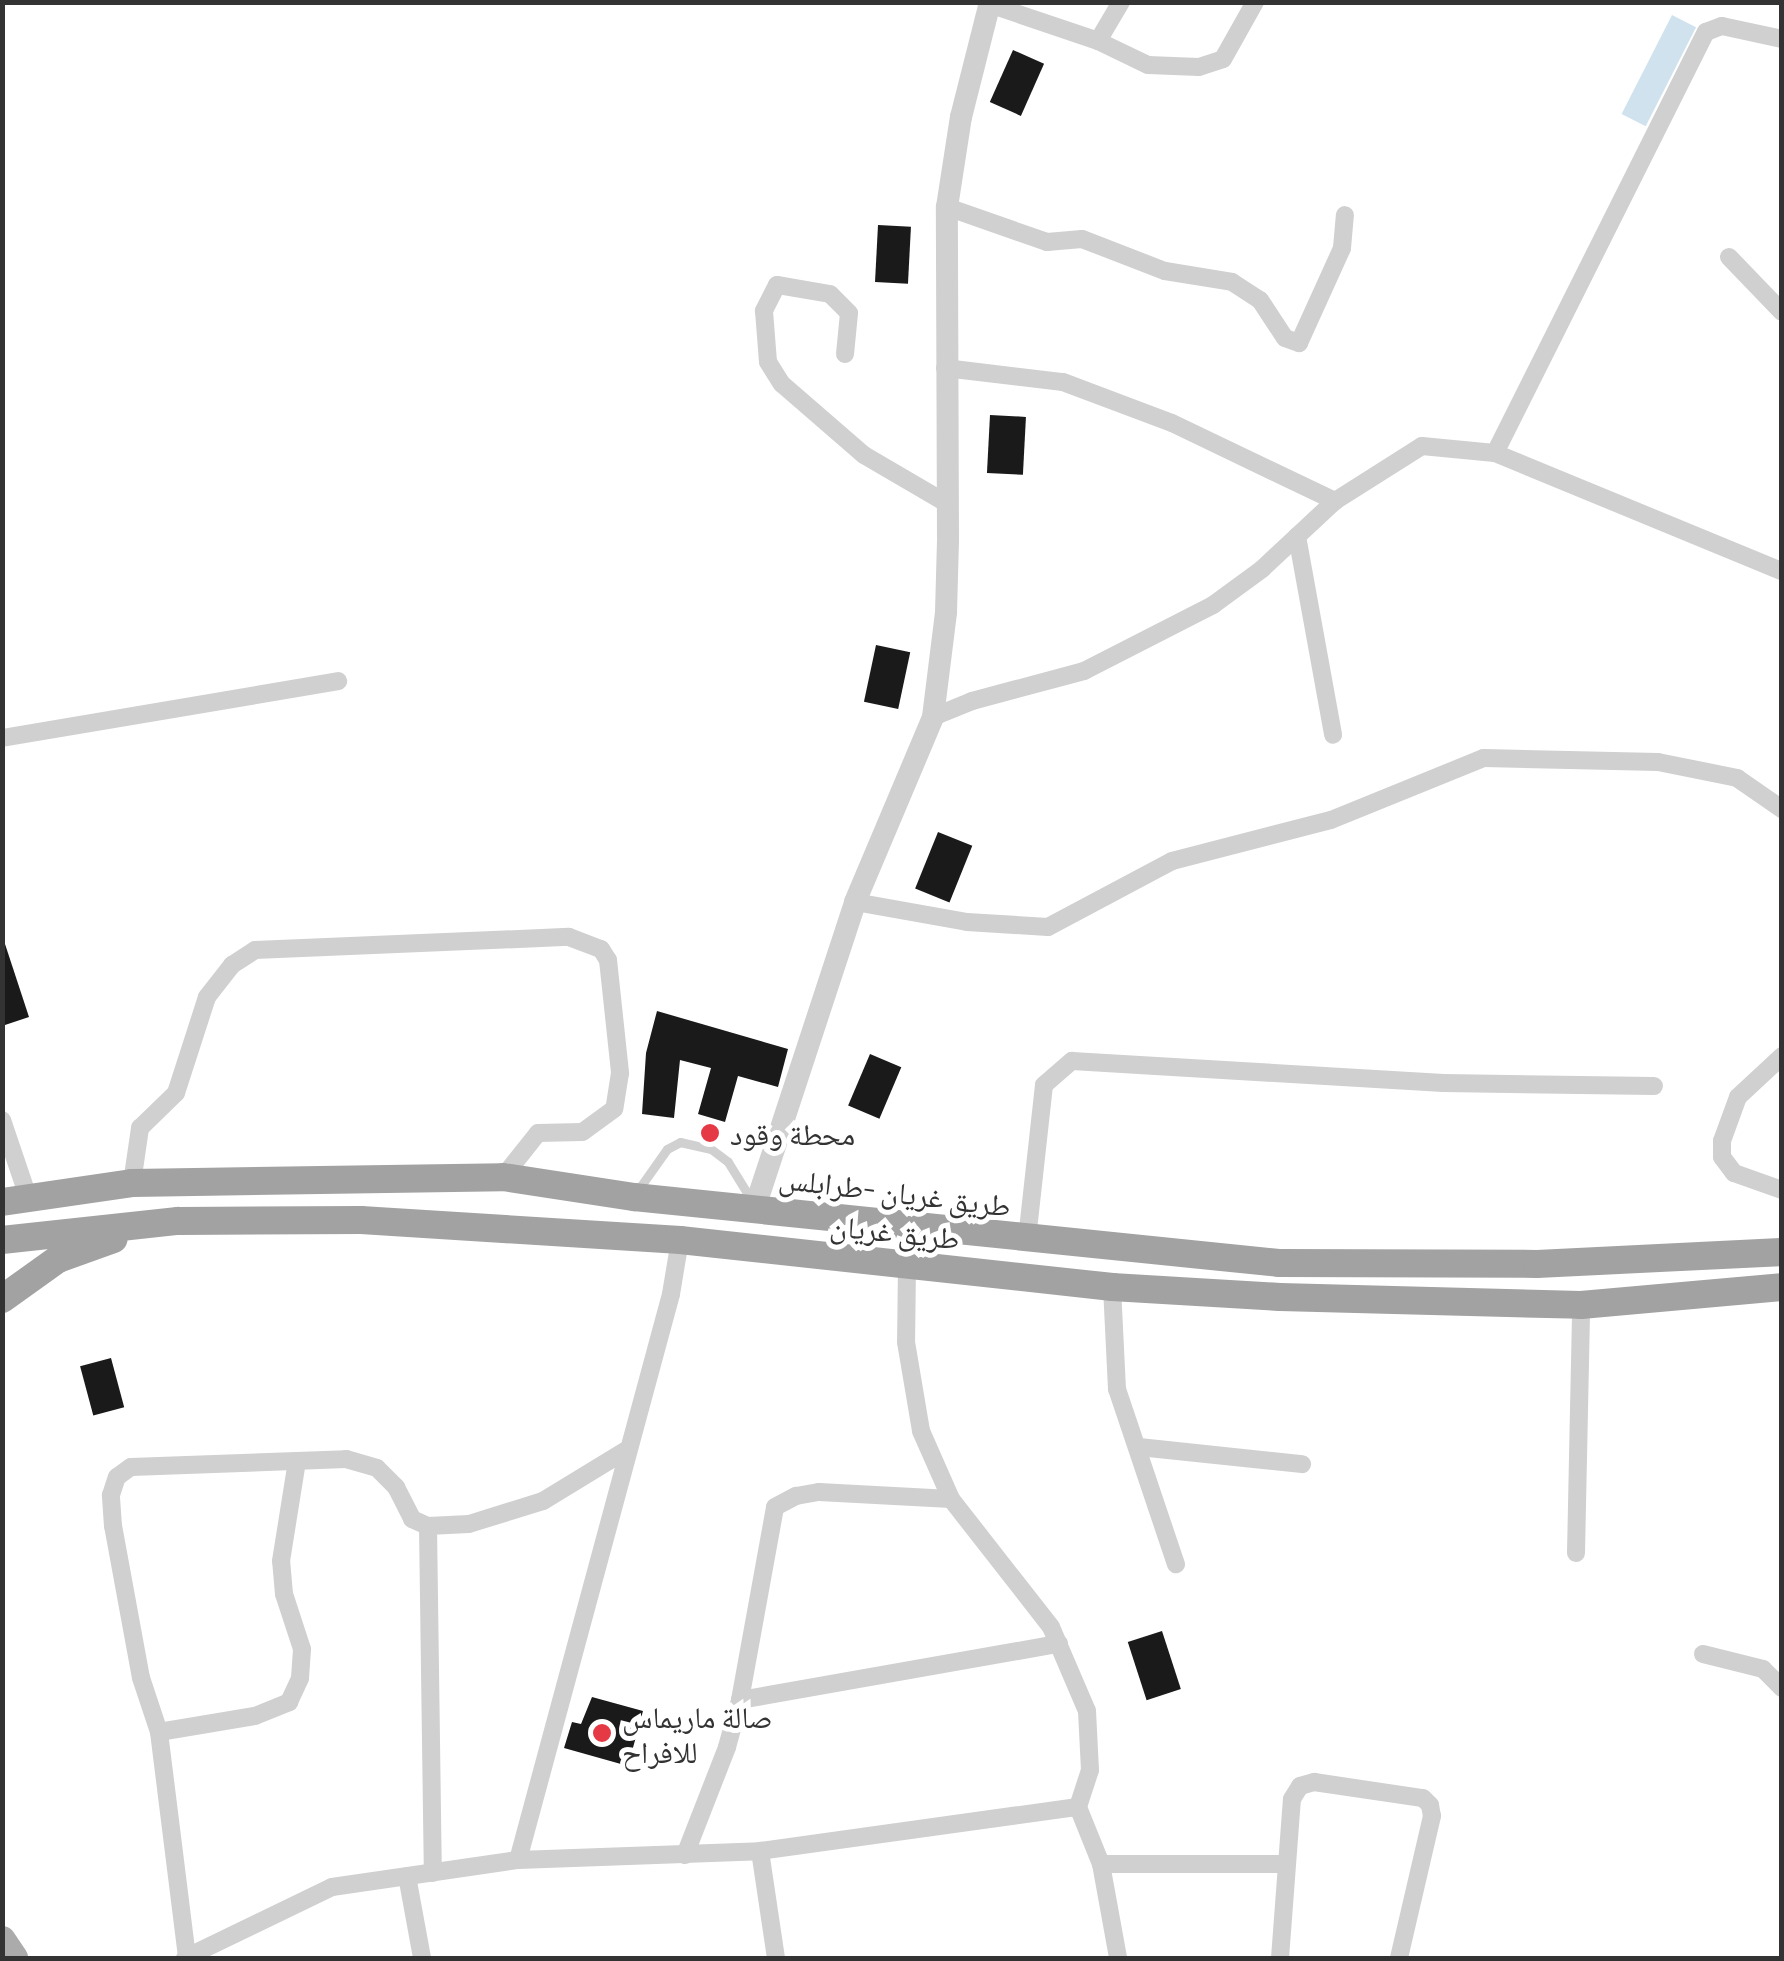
<!DOCTYPE html>
<html>
<head>
<meta charset="utf-8">
<style>
	body { margin:0 }
	#map { position:relative; width:1784px; height:1961px; overflow:hidden; background:#fff; font-family:Barlow,"Noto Naskh Arabic",sans-serif }
	div>[style] { position:absolute }
	[style*='--x'] { left:calc(var(--x)*1px); top:calc(var(--y)*1px); width:calc(var(--w)*1px); rotate:calc(var(--a)*1deg) }
	.water>* { inset:0; background:#cfe2ee; transform-origin:0 0 }
	.building>* { inset:0; background:#1a1a1a; transform-origin:0 0 }
	.service>* { height:9px; margin:-4.5px; padding:0 4.5px; transform-origin:4.5px; border-radius:4.5px; background:#d0d0d0 }
	.minor>* { height:18px; margin:-9px; padding:0 9px; transform-origin:9px; border-radius:9px; background:#d0d0d0 }
	.tertiary>* { height:22px; margin:-11px; padding:0 11px; transform-origin:11px; border-radius:11px; background:#d0d0d0 }
	.primary>* { height:28px; margin:-14px; padding:0 14px; transform-origin:14px; border-radius:14px; background:#ababab }
	.trunk>* { height:28px; margin:-14px; padding:0 14px; transform-origin:14px; border-radius:14px; background:#a2a2a2 }
	.dots>* { width:28px; height:28px; translate:-50% -50%; box-sizing:border-box; border:5px solid #fff; border-radius:50% }
	span { translate:-50% -50%; white-space:nowrap; text-align:center; line-height:1.15; -webkit-text-stroke:10px #fff; paint-order:stroke }
	.poi-label { font-size:30px; color:#333 }
	.left { translate:0 -50%; text-align:left }
	.street-label { font-size:30px; color:#333 }
	.frame { position:absolute; inset:0; border:5px solid #333; pointer-events:none }
</style>
</head>
<body>
<div id="map">
	<div class="water">
		<div style="left:1672px;top:15px;width:27px;height:111px;rotate:27deg"></div>
	</div>
	<div class="building">
		<div style="left:1013px;top:50px;width:34px;height:57px;rotate:24deg"></div>
		<div style="left:878px;top:225px;width:33px;height:57px;rotate:3deg"></div>
		<div style="left:990px;top:415px;width:36px;height:58px;rotate:3deg"></div>
		<div style="left:876px;top:645px;width:35px;height:58px;rotate:12deg"></div>
		<div style="left:938px;top:832px;width:37px;height:61px;rotate:22deg"></div>
		<div style="clip-path:polygon(5px 944px,29px 1017px,2px 1026px,2px 945px)"></div>
		<div style="clip-path:polygon(657px 1011px,788px 1049px,778px 1087px,738px 1076px,725px 1122px,698px 1114px,711px 1068px,680px 1060px,674px 1118px,642px 1114px,646px 1053px)"></div>
		<div style="left:870px;top:1054px;width:34px;height:56px;rotate:23deg"></div>
		<div style="left:111px;top:1358px;width:51px;height:32px;rotate:75deg"></div>
		<div style="left:1162px;top:1631px;width:61px;height:36px;rotate:72deg"></div>
		<div style="clip-path:polygon(592px 1697px,643px 1711px,628px 1766px,564px 1748px,572px 1722px,581px 1724px)"></div>
	</div>
	<div class="service">
		<div style="--x:638;--y:1190;--w:50;--a:-54.7"></div>
		<div style="--x:667;--y:1149;--w:15;--a:-28"></div>
		<div style="--x:680;--y:1142;--w:32;--a:13"></div>
		<div style="--x:711;--y:1149;--w:21;--a:37"></div>
		<div style="--x:728;--y:1162;--w:46;--a:58.4"></div>
	</div>
	<div class="minor">
		<div style="--x:989;--y:4;--w:115;--a:18.7"></div>
		<div style="--x:1098;--y:41;--w:55;--a:25.6"></div>
		<div style="--x:1148;--y:65;--w:51;--a:2.2"></div>
		<div style="--x:1199;--y:67;--w:25;--a:-18"></div>
		<div style="--x:1223;--y:59;--w:65;--a:-60.7"></div>
		<div style="--x:1098;--y:41;--w:45;--a:-59.5"></div>
		<div style="--x:947;--y:207;--w:106;--a:19.3"></div>
		<div style="--x:1047;--y:242;--w:35;--a:-5"></div>
		<div style="--x:1082;--y:239;--w:89;--a:21.1"></div>
		<div style="--x:1165;--y:271;--w:68;--a:9.3"></div>
		<div style="--x:1232;--y:282;--w:33;--a:33"></div>
		<div style="--x:1260;--y:300;--w:45;--a:56.7"></div>
		<div style="--x:1285;--y:338;--w:15;--a:20"></div>
		<div style="--x:1299;--y:343;--w:104;--a:-65.6"></div>
		<div style="--x:1342;--y:248;--w:33;--a:-85"></div>
		<div style="--x:1729;--y:257;--w:76;--a:46.1"></div>
		<div style="--x:845;--y:354;--w:41;--a:-84.4"></div>
		<div style="--x:849;--y:313;--w:27;--a:-135"></div>
		<div style="--x:830;--y:294;--w:54;--a:-170.4"></div>
		<div style="--x:777;--y:285;--w:29;--a:117"></div>
		<div style="--x:764;--y:311;--w:51;--a:85.5"></div>
		<div style="--x:768;--y:362;--w:26;--a:58"></div>
		<div style="--x:782;--y:384;--w:108;--a:40.9"></div>
		<div style="--x:864;--y:455;--w:95;--a:30.3"></div>
		<div style="--x:945;--y:368;--w:119;--a:6.8"></div>
		<div style="--x:1063;--y:382;--w:116;--a:20.6"></div>
		<div style="--x:1172;--y:423;--w:181;--a:25.6"></div>
		<div style="--x:1495;--y:453;--w:471;--a:-63.4"></div>
		<div style="--x:1706;--y:32;--w:17;--a:-21"></div>
		<div style="--x:1722;--y:26;--w:61;--a:12.2"></div>
		<div style="--x:1297;--y:536;--w:202;--a:79.7"></div>
		<div style="--x:933;--y:717;--w:42;--a:-22.3"></div>
		<div style="--x:972;--y:701;--w:116;--a:-15"></div>
		<div style="--x:1084;--y:671;--w:145;--a:-27.1"></div>
		<div style="--x:1213;--y:605;--w:61;--a:-36.3"></div>
		<div style="--x:1262;--y:569;--w:100;--a:-43"></div>
		<div style="--x:1335;--y:501;--w:103;--a:-32.3"></div>
		<div style="--x:1422;--y:446;--w:73;--a:5.5"></div>
		<div style="--x:1495;--y:453;--w:310;--a:22.4"></div>
		<div style="--x:2;--y:738;--w:341;--a:-9.6"></div>
		<div style="--x:855;--y:902;--w:114;--a:10.1"></div>
		<div style="--x:967;--y:922;--w:81;--a:3.5"></div>
		<div style="--x:1048;--y:927;--w:140;--a:-28"></div>
		<div style="--x:1172;--y:861;--w:164;--a:-14.5"></div>
		<div style="--x:1331;--y:820;--w:165;--a:-22.1"></div>
		<div style="--x:1484;--y:758;--w:174;--a:1.3"></div>
		<div style="--x:1658;--y:762;--w:81;--a:11.4"></div>
		<div style="--x:1737;--y:778;--w:55;--a:34.6"></div>
		<div style="--x:1782;--y:1056;--w:60;--a:137"></div>
		<div style="--x:1738;--y:1097;--w:47;--a:110"></div>
		<div style="--x:1722;--y:1141;--w:16;--a:90"></div>
		<div style="--x:1722;--y:1157;--w:20;--a:53"></div>
		<div style="--x:1734;--y:1173;--w:51;--a:19.5"></div>
		<div style="--x:2;--y:1120;--w:81;--a:71.3"></div>
		<div style="--x:132;--y:1183;--w:56;--a:-81.7"></div>
		<div style="--x:140;--y:1128;--w:50;--a:-44.2"></div>
		<div style="--x:176;--y:1093;--w:101;--a:-72.1"></div>
		<div style="--x:207;--y:997;--w:41;--a:-52"></div>
		<div style="--x:232;--y:965;--w:27;--a:-33"></div>
		<div style="--x:255;--y:950;--w:314;--a:-2.4"></div>
		<div style="--x:569;--y:937;--w:34;--a:21"></div>
		<div style="--x:601;--y:949;--w:13;--a:58"></div>
		<div style="--x:608;--y:960;--w:114;--a:83.9"></div>
		<div style="--x:620;--y:1073;--w:36;--a:99"></div>
		<div style="--x:614;--y:1109;--w:39;--a:144"></div>
		<div style="--x:582;--y:1132;--w:44;--a:178.7"></div>
		<div style="--x:538;--y:1133;--w:56;--a:128.5"></div>
		<div style="--x:1027;--y:1239;--w:155;--a:-83.7"></div>
		<div style="--x:1044;--y:1085;--w:37;--a:-41"></div>
		<div style="--x:1072;--y:1061;--w:372;--a:3.4"></div>
		<div style="--x:1443;--y:1083;--w:211;--a:0.8"></div>
		<div style="--x:907;--y:1265;--w:77;--a:90.7"></div>
		<div style="--x:906;--y:1342;--w:90;--a:80.4"></div>
		<div style="--x:921;--y:1431;--w:74;--a:66.2"></div>
		<div style="--x:951;--y:1499;--w:162;--a:52"></div>
		<div style="--x:1051;--y:1627;--w:91;--a:66.8"></div>
		<div style="--x:1087;--y:1711;--w:59;--a:87.1"></div>
		<div style="--x:1090;--y:1770;--w:39;--a:108"></div>
		<div style="--x:1078;--y:1807;--w:61;--a:68"></div>
		<div style="--x:1101;--y:1864;--w:96;--a:79.7"></div>
		<div style="--x:1112;--y:1287;--w:102;--a:87.2"></div>
		<div style="--x:1117;--y:1389;--w:185;--a:71.4"></div>
		<div style="--x:1139;--y:1447;--w:164;--a:6"></div>
		<div style="--x:428;--y:1526;--w:347;--a:89.2"></div>
		<div style="--x:1576;--y:1553;--w:248;--a:-88.8"></div>
		<div style="--x:1703;--y:1654;--w:62;--a:14"></div>
		<div style="--x:1763;--y:1669;--w:27;--a:45"></div>
		<div style="--x:740;--y:1700;--w:324;--a:-10"></div>
		<div style="--x:159;--y:1732;--w:97;--a:-9.5"></div>
		<div style="--x:255;--y:1716;--w:37;--a:-22"></div>
		<div style="--x:289;--y:1702;--w:26;--a:-65"></div>
		<div style="--x:300;--y:1678;--w:29;--a:-86"></div>
		<div style="--x:302;--y:1649;--w:58;--a:-108.1"></div>
		<div style="--x:284;--y:1594;--w:33;--a:-95"></div>
		<div style="--x:281;--y:1561;--w:101;--a:-80.9"></div>
		<div style="--x:760;--y:1851;--w:108;--a:81.5"></div>
		<div style="--x:685;--y:1855;--w:116;--a:-68.7"></div>
		<div style="--x:727;--y:1747;--w:49;--a:-74.5"></div>
		<div style="--x:740;--y:1700;--w:196;--a:-79.7"></div>
		<div style="--x:775;--y:1507;--w:24;--a:-28"></div>
		<div style="--x:796;--y:1496;--w:23;--a:-10"></div>
		<div style="--x:819;--y:1492;--w:132;--a:3"></div>
		<div style="--x:518;--y:1860;--w:586;--a:-74.87"></div>
		<div style="--x:671;--y:1294;--w:55;--a:-80.5"></div>
		<div style="--x:1101;--y:1864;--w:183;--a:0"></div>
		<div style="--x:407;--y:1876;--w:83;--a:79.6"></div>
		<div style="--x:187;--y:1957;--w:227;--a:-97.1"></div>
		<div style="--x:159;--y:1732;--w:57;--a:-108.4"></div>
		<div style="--x:141;--y:1678;--w:155;--a:-100.4"></div>
		<div style="--x:113;--y:1526;--w:31;--a:-94"></div>
		<div style="--x:111;--y:1495;--w:19;--a:-72"></div>
		<div style="--x:117;--y:1477;--w:17;--a:-36"></div>
		<div style="--x:131;--y:1467;--w:215;--a:-2.1"></div>
		<div style="--x:346;--y:1459;--w:32;--a:16"></div>
		<div style="--x:377;--y:1468;--w:27;--a:45"></div>
		<div style="--x:396;--y:1487;--w:36;--a:63"></div>
		<div style="--x:412;--y:1519;--w:17;--a:24"></div>
		<div style="--x:428;--y:1526;--w:41;--a:-2.8"></div>
		<div style="--x:469;--y:1524;--w:77;--a:-17.3"></div>
		<div style="--x:543;--y:1501;--w:96;--a:-31.4"></div>
		<div style="--x:185;--y:1958;--w:163;--a:-25.8"></div>
		<div style="--x:332;--y:1887;--w:188;--a:-8.3"></div>
		<div style="--x:518;--y:1860;--w:242;--a:-2.1"></div>
		<div style="--x:760;--y:1851;--w:321;--a:-7.9"></div>
		<div style="--x:1280;--y:1958;--w:159;--a:-85.7"></div>
		<div style="--x:1292;--y:1799;--w:15;--a:-58"></div>
		<div style="--x:1300;--y:1786;--w:15;--a:-16"></div>
		<div style="--x:1314;--y:1782;--w:110;--a:8.4"></div>
		<div style="--x:1423;--y:1798;--w:10;--a:45"></div>
		<div style="--x:1430;--y:1805;--w:11;--a:80"></div>
		<div style="--x:1432;--y:1816;--w:146;--a:103.1"></div>
	</div>
	<div class="tertiary">
		<div style="--x:755;--y:1207;--w:321;--a:-71.8"></div>
		<div style="--x:855;--y:902;--w:201;--a:-67.1"></div>
		<div style="--x:933;--y:717;--w:106;--a:-82.9"></div>
		<div style="--x:946;--y:612;--w:71;--a:-88.4"></div>
		<div style="--x:948;--y:541;--w:334;--a:-90.2"></div>
		<div style="--x:947;--y:207;--w:91;--a:-81.2"></div>
		<div style="--x:961;--y:117;--w:119;--a:-75.8"></div>
	</div>
	<div class="primary">
		<div style="--x:2;--y:1940;--w:22;--a:56"></div>
	</div>
	<div class="trunk">
		<div style="--x:2;--y:1202;--w:131;--a:-8.3"></div>
		<div style="--x:132;--y:1183;--w:371;--a:-0.9"></div>
		<div style="--x:503;--y:1177;--w:133;--a:8.7"></div>
		<div style="--x:634;--y:1197;--w:648;--a:5.84"></div>
		<div style="--x:1279;--y:1263;--w:258;--a:0.2"></div>
		<div style="--x:1537;--y:1264;--w:245;--a:-2.8"></div>
		<div style="--x:2;--y:1240;--w:177;--a:-6.2"></div>
		<div style="--x:178;--y:1221;--w:183;--a:-0.3"></div>
		<div style="--x:361;--y:1220;--w:320;--a:3.6"></div>
		<div style="--x:680;--y:1240;--w:435;--a:6.2"></div>
		<div style="--x:1112;--y:1287;--w:168;--a:3.4"></div>
		<div style="--x:1280;--y:1297;--w:301;--a:1.5"></div>
		<div style="--x:1581;--y:1305;--w:202;--a:-5.1"></div>
		<div style="--x:2;--y:1299;--w:69;--a:-35.5"></div>
		<div style="--x:58;--y:1259;--w:59;--a:-19.7"></div>
	</div>
	<div class="dots">
		<div style="left:710px;top:1133px;background:#e63946"></div>
		<div style="left:602px;top:1733px;background:#e63946"></div>
	</div>
	<div class="poi-label">
		<span class="left" style="left:730px;top:1133px">محطة وقود</span>
		<span class="left" style="left:622px;top:1733px">صالة ماريماس<br>للافراح</span>
	</div>
	<div class="street-label">
		<span style="left:895px;top:1191px;rotate:7deg">طريق غريان -طرابلس</span>
		<span style="left:895px;top:1231px;rotate:6deg">طريق غريان</span>
	</div>
	<div class="frame"></div>
</div>
</body>
</html>
